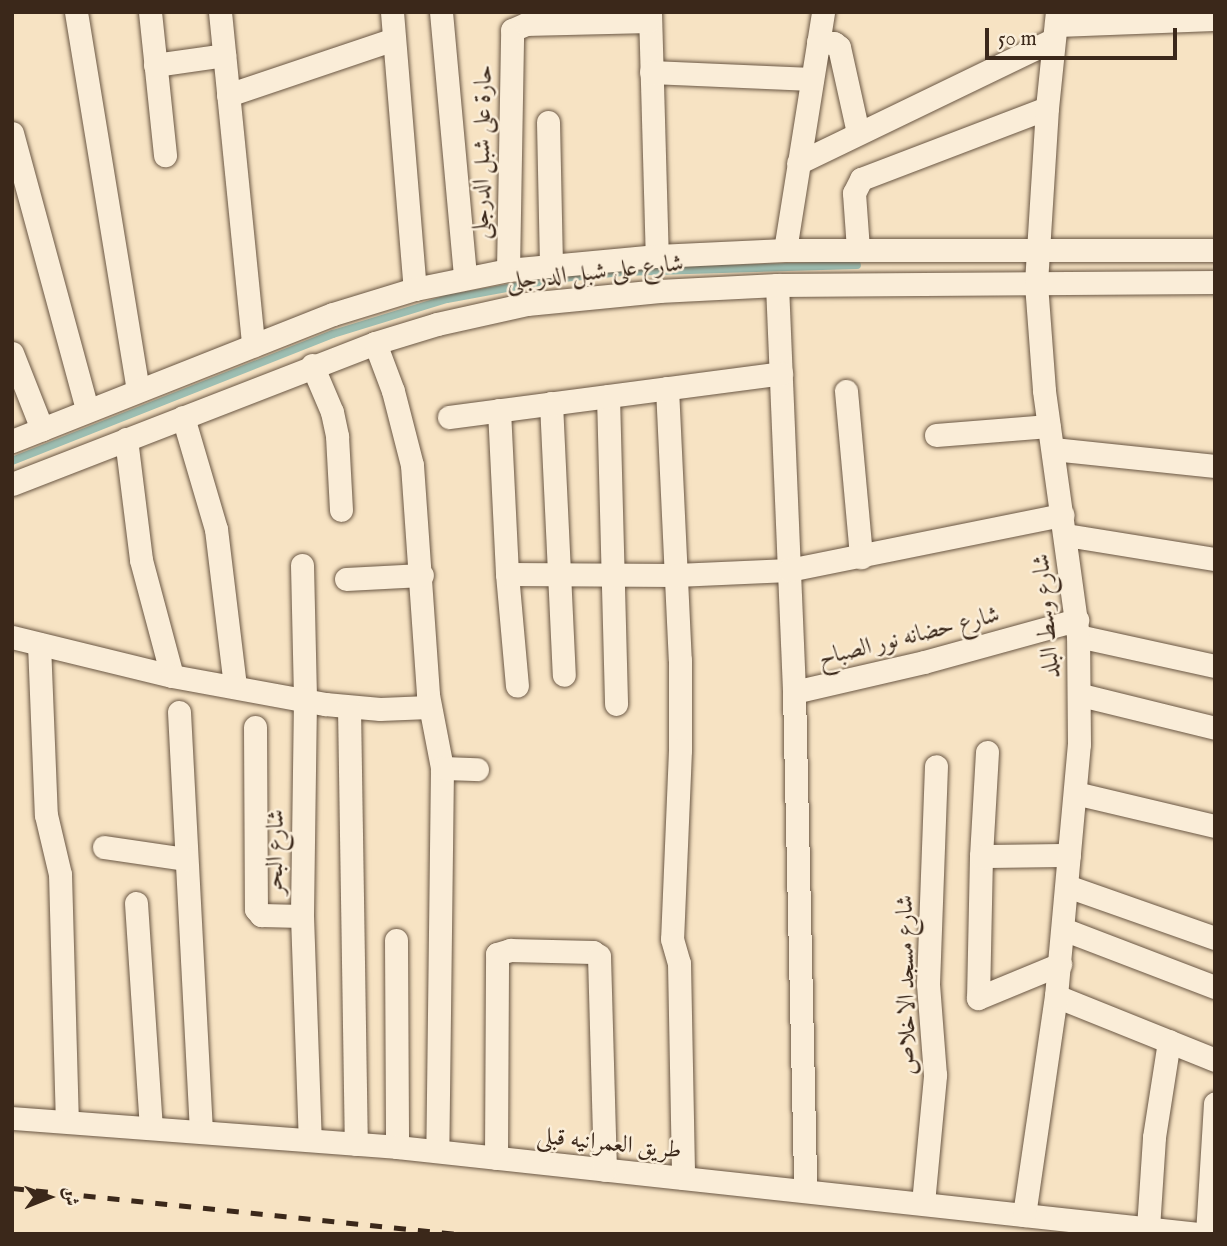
<!DOCTYPE html>
<html>
<head>
<meta charset="utf-8">
<style>
	body { margin:0 }
	#map { position:relative; width:1227px; height:1246px; overflow:hidden; background:#f7e3c3; font-family:"IM FELL English",Amiri,serif }
	div>[style] { position:absolute }
	[style*='--x'] { left:calc(var(--x)*1px); top:calc(var(--y)*1px); width:calc(var(--w)*1px); rotate:calc(var(--a)*1deg) }
	.stream>* { height:8px; margin:-4px; padding:0 4px; transform-origin:4px; border-radius:4px; background:#9dbeb2 }
	.roads { filter:drop-shadow(0 0 2px #6a5744) drop-shadow(0 0 2px #6a5744) }
	.minor>* { height:23px; margin:-11.5px; padding:0 11.5px; transform-origin:11.5px; border-radius:11.5px; background:#faedd8 }
	.rail>* { height:5px; margin-top:-2.5px; transform-origin:0; background:repeating-linear-gradient(90deg,#3b281a 0 12px,transparent 0 24px) }
	span { translate:-50% -50%; white-space:nowrap; text-align:center; line-height:1.15; -webkit-text-stroke:5px #faedd8; paint-order:stroke }
	.street-label { font-size:24px; color:#3b281a }
	.frame { position:absolute; inset:0; border:14px solid #3b281a; pointer-events:none }
	.north { position:absolute; left:14px; top:1162px; width:70px; height:70px; -webkit-text-stroke:5px #faedd8; paint-order:stroke; rotate:89deg; font-size:19px; font-weight:700; line-height:28px; text-align:center; color:#3b281a }
	.north::after { content:''; display:block; margin:auto; width:24px; height:32px; background:#3b281a; clip-path:polygon(50% 0,100% 100%,50% 72%,0 100%) }
	.scale { position:absolute; left:985px; top:28px; width:192px; height:32px; box-sizing:border-box; border:4px solid #3b281a; border-top:0; padding-left:9px; font-size:21px; line-height:24px; white-space:nowrap; color:#3b281a; -webkit-text-stroke:5px #faedd8; paint-order:stroke }
</style>
</head>
<body>
<div id="map">
	<div class="stream">
		<div style="--x:12;--y:461;--w:345;--a:-21.6"></div>
		<div style="--x:333;--y:334;--w:119;--a:-17.1"></div>
		<div style="--x:447;--y:299;--w:118;--a:-10.3"></div>
		<div style="--x:563;--y:278;--w:59;--a:-5.8"></div>
		<div style="--x:622;--y:272;--w:235;--a:-1.7"></div>
	</div>
	<div class="roads">
		<div class="minor">
			<div style="--x:76;--y:12;--w:383;--a:80.7"></div>
			<div style="--x:150;--y:12;--w:144;--a:84"></div>
			<div style="--x:220;--y:12;--w:335;--a:84.3"></div>
			<div style="--x:392;--y:12;--w:278;--a:85.3"></div>
			<div style="--x:441;--y:12;--w:267;--a:84.8"></div>
			<div style="--x:650;--y:12;--w:244;--a:88.4"></div>
			<div style="--x:1056;--y:25;--w:159;--a:-2.2"></div>
			<div style="--x:818;--y:42;--w:16;--a:4"></div>
			<div style="--x:834;--y:43;--w:6;--a:39"></div>
			<div style="--x:839;--y:47;--w:88;--a:77.5"></div>
			<div style="--x:155;--y:65;--w:70;--a:-8.2"></div>
			<div style="--x:651;--y:72;--w:161;--a:2.5"></div>
			<div style="--x:228;--y:95;--w:175;--a:-18.6"></div>
			<div style="--x:548;--y:122;--w:142;--a:88.8"></div>
			<div style="--x:12;--y:133;--w:287;--a:74.8"></div>
			<div style="--x:798;--y:163;--w:283;--a:-25.8"></div>
			<div style="--x:858;--y:249;--w:56;--a:-94.1"></div>
			<div style="--x:854;--y:193;--w:16;--a:-63"></div>
			<div style="--x:861;--y:179;--w:199;--a:-20.9"></div>
			<div style="--x:785;--y:250;--w:241;--a:-80.9"></div>
			<div style="--x:508;--y:270;--w:240;--a:-89"></div>
			<div style="--x:512;--y:30;--w:15;--a:-23"></div>
			<div style="--x:526;--y:24;--w:123;--a:-1.4"></div>
			<div style="--x:777;--y:285;--w:407;--a:87.6"></div>
			<div style="--x:794;--y:692;--w:498;--a:88.7"></div>
			<div style="--x:375;--y:343;--w:51;--a:69.4"></div>
			<div style="--x:393;--y:391;--w:76;--a:75.6"></div>
			<div style="--x:412;--y:465;--w:231;--a:86"></div>
			<div style="--x:428;--y:695;--w:74;--a:79.1"></div>
			<div style="--x:442;--y:768;--w:383;--a:90.7"></div>
			<div style="--x:12;--y:353;--w:82;--a:68.5"></div>
			<div style="--x:312;--y:365;--w:51;--a:66.9"></div>
			<div style="--x:332;--y:412;--w:25;--a:78"></div>
			<div style="--x:337;--y:436;--w:74;--a:86.9"></div>
			<div style="--x:667;--y:388;--w:272;--a:87.3"></div>
			<div style="--x:680;--y:660;--w:90;--a:90"></div>
			<div style="--x:680;--y:750;--w:189;--a:92.4"></div>
			<div style="--x:672;--y:939;--w:25;--a:74"></div>
			<div style="--x:679;--y:963;--w:215;--a:88.9"></div>
			<div style="--x:846;--y:391;--w:167;--a:84.8"></div>
			<div style="--x:608;--y:396;--w:308;--a:88.5"></div>
			<div style="--x:551;--y:403;--w:272;--a:87.3"></div>
			<div style="--x:499;--y:410;--w:164;--a:87.2"></div>
			<div style="--x:507;--y:574;--w:112;--a:84.9"></div>
			<div style="--x:183;--y:417;--w:117;--a:73.6"></div>
			<div style="--x:216;--y:529;--w:159;--a:83.1"></div>
			<div style="--x:449;--y:417;--w:335;--a:-7.5"></div>
			<div style="--x:936;--y:435;--w:113;--a:-4.6"></div>
			<div style="--x:126;--y:439;--w:122;--a:82.9"></div>
			<div style="--x:141;--y:560;--w:120;--a:75"></div>
			<div style="--x:12;--y:441;--w:345;--a:-21.6"></div>
			<div style="--x:333;--y:314;--w:86;--a:-17"></div>
			<div style="--x:415;--y:289;--w:95;--a:-11.5"></div>
			<div style="--x:508;--y:270;--w:150;--a:-5.4"></div>
			<div style="--x:657;--y:256;--w:128;--a:-2.7"></div>
			<div style="--x:785;--y:250;--w:430;--a:0"></div>
			<div style="--x:1053;--y:449;--w:163;--a:6"></div>
			<div style="--x:12;--y:484;--w:389;--a:-21.2"></div>
			<div style="--x:375;--y:343;--w:65;--a:-17"></div>
			<div style="--x:437;--y:324;--w:92;--a:-12.5"></div>
			<div style="--x:527;--y:304;--w:133;--a:-5.6"></div>
			<div style="--x:659;--y:291;--w:118;--a:-2.9"></div>
			<div style="--x:777;--y:285;--w:438;--a:-0.4"></div>
			<div style="--x:1066;--y:535;--w:151;--a:9.2"></div>
			<div style="--x:302;--y:565;--w:134;--a:88.7"></div>
			<div style="--x:305;--y:699;--w:217;--a:90.8"></div>
			<div style="--x:302;--y:916;--w:224;--a:88"></div>
			<div style="--x:507;--y:574;--w:169;--a:0.3"></div>
			<div style="--x:676;--y:575;--w:113;--a:-2.5"></div>
			<div style="--x:789;--y:570;--w:279;--a:-11.4"></div>
			<div style="--x:346;--y:579;--w:76;--a:-3"></div>
			<div style="--x:1078;--y:636;--w:140;--a:12.4"></div>
			<div style="--x:12;--y:637;--w:165;--a:13.7"></div>
			<div style="--x:172;--y:676;--w:156;--a:10.4"></div>
			<div style="--x:325;--y:704;--w:55;--a:5.2"></div>
			<div style="--x:380;--y:709;--w:49;--a:-2.3"></div>
			<div style="--x:39;--y:644;--w:171;--a:87.7"></div>
			<div style="--x:46;--y:815;--w:61;--a:76.7"></div>
			<div style="--x:60;--y:874;--w:247;--a:88.4"></div>
			<div style="--x:794;--y:692;--w:133;--a:-13"></div>
			<div style="--x:924;--y:662;--w:159;--a:-15.4"></div>
			<div style="--x:1081;--y:695;--w:138;--a:13.8"></div>
			<div style="--x:349;--y:707;--w:437;--a:89.1"></div>
			<div style="--x:179;--y:712;--w:420;--a:87"></div>
			<div style="--x:255;--y:727;--w:182;--a:89.7"></div>
			<div style="--x:256;--y:909;--w:8;--a:50"></div>
			<div style="--x:261;--y:915;--w:41;--a:1.4"></div>
			<div style="--x:987;--y:752;--w:104;--a:93.3"></div>
			<div style="--x:981;--y:856;--w:142;--a:91.2"></div>
			<div style="--x:978;--y:998;--w:89;--a:-22.5"></div>
			<div style="--x:442;--y:768;--w:35;--a:2"></div>
			<div style="--x:1075;--y:793;--w:144;--a:13.3"></div>
			<div style="--x:104;--y:847;--w:82;--a:8.4"></div>
			<div style="--x:981;--y:856;--w:88;--a:-0.7"></div>
			<div style="--x:1067;--y:886;--w:157;--a:19.4"></div>
			<div style="--x:136;--y:903;--w:225;--a:86.2"></div>
			<div style="--x:1063;--y:929;--w:163;--a:20.9"></div>
			<div style="--x:396;--y:940;--w:207;--a:89.7"></div>
			<div style="--x:1056;--y:996;--w:171;--a:21.9"></div>
			<div style="--x:12;--y:1118;--w:386;--a:4.3"></div>
			<div style="--x:397;--y:1147;--w:806;--a:6.2"></div>
			<div style="--x:496;--y:1158;--w:204;--a:-89.7"></div>
			<div style="--x:497;--y:954;--w:14;--a:-17"></div>
			<div style="--x:510;--y:950;--w:83;--a:1.4"></div>
			<div style="--x:593;--y:952;--w:7;--a:34"></div>
			<div style="--x:599;--y:956;--w:214;--a:88.4"></div>
			<div style="--x:923;--y:1203;--w:129;--a:-84.6"></div>
			<div style="--x:935;--y:1075;--w:91;--a:-94.4"></div>
			<div style="--x:928;--y:984;--w:218;--a:-87.9"></div>
			<div style="--x:1024;--y:1215;--w:221;--a:-81.7"></div>
			<div style="--x:1056;--y:996;--w:253;--a:-84.8"></div>
			<div style="--x:1079;--y:744;--w:108;--a:-90.5"></div>
			<div style="--x:1078;--y:636;--w:248;--a:-97.9"></div>
			<div style="--x:1044;--y:390;--w:107;--a:-94.3"></div>
			<div style="--x:1036;--y:283;--w:175;--a:-86.4"></div>
			<div style="--x:1047;--y:108;--w:97;--a:-84.1"></div>
			<div style="--x:1148;--y:1228;--w:91;--a:-86.2"></div>
			<div style="--x:1154;--y:1137;--w:97;--a:-81.1"></div>
			<div style="--x:1207;--y:1234;--w:131;--a:-86.5"></div>
		</div>
	</div>
	<div class="rail">
		<div style="--x:12;--y:1188;--w:445;--a:5.9"></div>
	</div>
	<div class="street-label">
		<span style="left:483px;top:152px;rotate:-89deg">حارة على شبل الدرجلى</span>
		<span style="left:595px;top:273px;rotate:-6deg">شارع على شبل الدرجلى</span>
		<span style="left:1047px;top:616px;rotate:-95deg">شارع وسط البلد</span>
		<span style="left:909px;top:637px;rotate:-14deg">شارع حضانه نور الصباح</span>
		<span style="left:276px;top:852px;rotate:-89deg">شارع البحر</span>
		<span style="left:907px;top:985px;rotate:-91deg">شارع مسجد الاخلاص</span>
		<span style="left:609px;top:1144px;rotate:6deg">طريق العمرانيه قبلى</span>
	</div>
	<div class="frame"></div>
	<div class="north">ش</div>
	<div class="scale">50 m</div>
</div>
</body>
</html>
